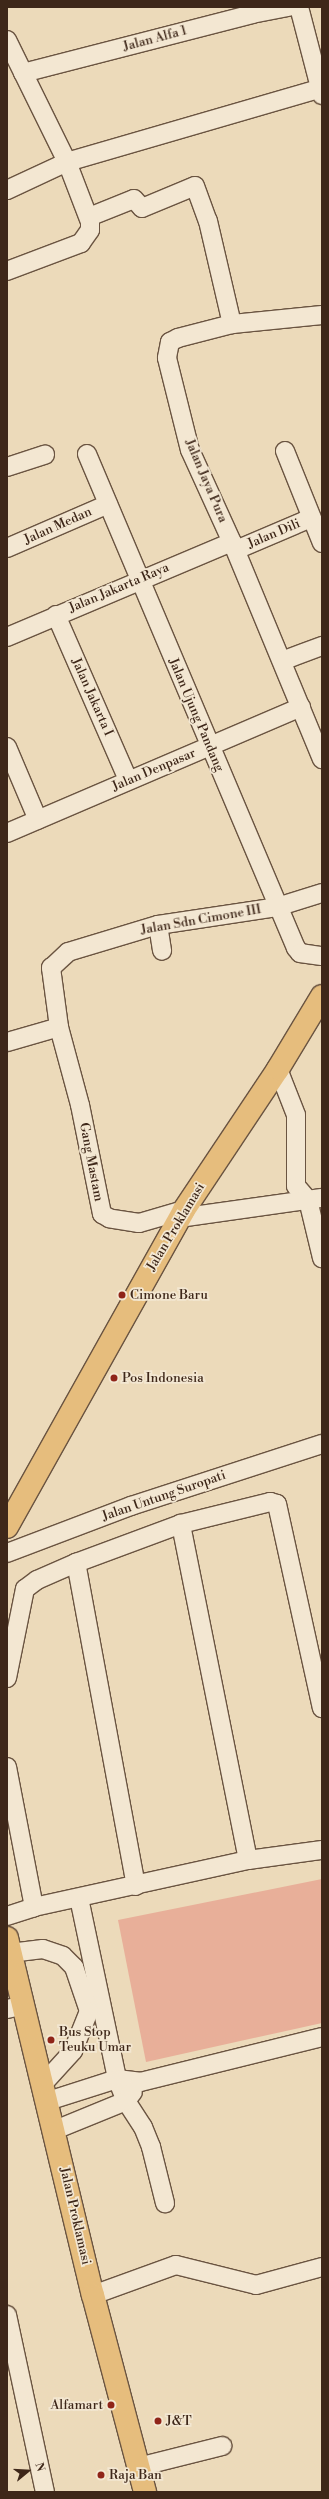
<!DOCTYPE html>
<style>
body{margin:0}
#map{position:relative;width:329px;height:2499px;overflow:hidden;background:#ecdaba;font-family:"Libre Bodoni",serif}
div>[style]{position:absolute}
.building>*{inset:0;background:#e8af99}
.roads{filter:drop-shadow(1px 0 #6a5441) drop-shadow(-1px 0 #6a5441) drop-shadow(0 1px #6a5441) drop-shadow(0 -1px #6a5441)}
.minor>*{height:18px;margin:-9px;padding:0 9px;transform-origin:9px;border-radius:9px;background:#f3e7d2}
.major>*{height:22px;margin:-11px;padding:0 11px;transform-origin:11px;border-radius:11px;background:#e6bd7d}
.dots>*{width:11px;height:11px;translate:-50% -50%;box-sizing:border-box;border:2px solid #f3e7d2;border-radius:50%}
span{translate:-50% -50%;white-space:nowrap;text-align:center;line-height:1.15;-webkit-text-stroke:3.5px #f3e7d2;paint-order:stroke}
.street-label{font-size:13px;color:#3e2719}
.poi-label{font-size:13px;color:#3e2719}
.left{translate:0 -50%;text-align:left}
.right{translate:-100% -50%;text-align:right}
.frame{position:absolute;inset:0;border:8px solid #3e2719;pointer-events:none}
.north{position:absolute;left:8px;top:2451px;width:40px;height:40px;-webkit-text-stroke:3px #f3e7d2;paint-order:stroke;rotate:72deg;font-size:11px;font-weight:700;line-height:16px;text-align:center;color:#3e2719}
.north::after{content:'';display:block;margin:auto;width:14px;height:18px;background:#3e2719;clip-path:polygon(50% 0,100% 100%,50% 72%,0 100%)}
</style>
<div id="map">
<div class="building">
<div style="clip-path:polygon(322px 1879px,322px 2023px,146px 2062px,118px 1920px)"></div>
</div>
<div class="roads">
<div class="minor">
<div style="left:299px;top:7px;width:91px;rotate:75.4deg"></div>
<div style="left:7px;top:40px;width:136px;rotate:63.8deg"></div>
<div style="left:67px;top:162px;width:64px;rotate:69deg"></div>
<div style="left:90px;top:222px;width:8px;rotate:90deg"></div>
<div style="left:90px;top:230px;width:16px;rotate:125deg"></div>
<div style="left:81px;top:243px;width:79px;rotate:159.3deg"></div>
<div style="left:23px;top:73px;width:236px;rotate:-14.4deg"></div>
<div style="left:252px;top:14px;width:38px;rotate:-11deg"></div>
<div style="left:7px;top:190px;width:66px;rotate:-25deg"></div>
<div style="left:67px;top:162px;width:265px;rotate:-16.2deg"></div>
<div style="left:89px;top:217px;width:48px;rotate:-21.8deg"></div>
<div style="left:134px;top:199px;width:12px;rotate:48deg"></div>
<div style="left:142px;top:208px;width:57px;rotate:-22.5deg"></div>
<div style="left:195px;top:186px;width:37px;rotate:70deg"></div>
<div style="left:208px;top:221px;width:106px;rotate:76.9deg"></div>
<div style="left:322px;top:315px;width:90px;rotate:174.3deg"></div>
<div style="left:232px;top:324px;width:56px;rotate:165.5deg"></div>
<div style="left:178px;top:338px;width:9px;rotate:153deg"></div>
<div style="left:170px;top:342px;width:16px;rotate:101deg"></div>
<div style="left:167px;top:358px;width:95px;rotate:76deg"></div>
<div style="left:190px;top:450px;width:101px;rotate:65.5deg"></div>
<div style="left:232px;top:542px;width:235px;rotate:67.5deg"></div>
<div style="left:285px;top:451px;width:99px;rotate:68.1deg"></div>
<div style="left:87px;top:454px;width:536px;rotate:67.07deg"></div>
<div style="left:296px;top:948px;width:6px;rotate:51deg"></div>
<div style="left:300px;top:953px;width:22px;rotate:8deg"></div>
<div style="left:7px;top:467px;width:40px;rotate:-18deg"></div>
<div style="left:7px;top:548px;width:110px;rotate:-23.5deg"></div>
<div style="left:236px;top:550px;width:82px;rotate:-23.1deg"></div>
<div style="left:56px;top:615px;width:180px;rotate:66.4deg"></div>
<div style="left:7px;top:637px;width:244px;rotate:-22.9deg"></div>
<div style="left:282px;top:661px;width:43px;rotate:-20.6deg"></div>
<div style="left:7px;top:747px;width:79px;rotate:67deg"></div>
<div style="left:7px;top:833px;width:320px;rotate:-23.2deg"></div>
<div style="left:158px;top:925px;width:26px;rotate:81deg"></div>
<div style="left:7px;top:1042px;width:54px;rotate:-16.1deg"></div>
<div style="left:278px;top:1069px;width:49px;rotate:68.6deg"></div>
<div style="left:296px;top:1115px;width:71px;rotate:90deg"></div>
<div style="left:296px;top:1186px;width:18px;rotate:49deg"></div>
<div style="left:308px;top:1200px;width:60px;rotate:76.4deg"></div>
<div style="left:184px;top:1210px;width:47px;rotate:163.9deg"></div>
<div style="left:139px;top:1223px;width:30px;rotate:-171deg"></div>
<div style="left:109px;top:1218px;width:8px;rotate:-150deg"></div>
<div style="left:102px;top:1214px;width:111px;rotate:-101.4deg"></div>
<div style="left:80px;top:1105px;width:81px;rotate:-105.1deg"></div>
<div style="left:59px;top:1027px;width:60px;rotate:-97.7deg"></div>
<div style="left:51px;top:968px;width:23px;rotate:-43deg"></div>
<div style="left:68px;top:952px;width:94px;rotate:-16.7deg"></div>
<div style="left:158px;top:925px;width:120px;rotate:-8.6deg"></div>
<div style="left:277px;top:907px;width:47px;rotate:-17.3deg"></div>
<div style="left:179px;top:1218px;width:144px;rotate:-8deg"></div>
<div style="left:7px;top:1553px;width:133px;rotate:-20.8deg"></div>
<div style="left:131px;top:1506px;width:201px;rotate:-18deg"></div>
<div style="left:7px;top:1678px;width:91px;rotate:-78.6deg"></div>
<div style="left:25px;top:1589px;width:15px;rotate:-37deg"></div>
<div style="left:37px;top:1580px;width:43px;rotate:-23.6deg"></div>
<div style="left:7px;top:1767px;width:143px;rotate:79.1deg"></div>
<div style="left:248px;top:1860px;width:343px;rotate:-101.3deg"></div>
<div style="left:181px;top:1524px;width:92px;rotate:-13.9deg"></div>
<div style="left:270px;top:1502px;width:7px;rotate:16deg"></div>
<div style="left:277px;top:1504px;width:209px;rotate:77.6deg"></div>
<div style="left:136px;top:1886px;width:329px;rotate:-100.5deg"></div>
<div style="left:76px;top:1563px;width:112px;rotate:-20.4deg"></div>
<div style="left:79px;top:1898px;width:185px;rotate:78.1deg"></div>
<div style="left:117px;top:2079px;width:24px;rotate:68deg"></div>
<div style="left:126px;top:2101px;width:31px;rotate:57deg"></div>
<div style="left:143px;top:2127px;width:22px;rotate:68deg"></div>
<div style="left:151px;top:2147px;width:58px;rotate:76deg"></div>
<div style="left:7px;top:1916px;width:28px;rotate:-18deg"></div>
<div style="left:34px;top:1907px;width:219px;rotate:-12.4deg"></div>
<div style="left:248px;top:1860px;width:75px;rotate:-7.7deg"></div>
<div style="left:10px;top:1953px;width:33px;rotate:-7deg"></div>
<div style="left:43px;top:1949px;width:21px;rotate:19deg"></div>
<div style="left:63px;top:1956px;width:16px;rotate:45deg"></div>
<div style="left:74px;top:1967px;width:46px;rotate:71.2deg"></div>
<div style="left:89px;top:2011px;width:43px;rotate:111.8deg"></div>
<div style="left:73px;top:2051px;width:45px;rotate:132.3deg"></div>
<div style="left:7px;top:2009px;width:17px;rotate:-13deg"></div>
<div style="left:48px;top:2101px;width:72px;rotate:-17.7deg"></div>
<div style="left:117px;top:2079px;width:23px;rotate:7deg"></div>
<div style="left:140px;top:2082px;width:187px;rotate:-13.9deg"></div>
<div style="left:55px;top:2130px;width:77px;rotate:-22.2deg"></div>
<div style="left:126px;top:2101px;width:11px;rotate:-52deg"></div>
<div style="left:93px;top:2295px;width:88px;rotate:-19.9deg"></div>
<div style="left:176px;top:2265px;width:82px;rotate:14deg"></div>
<div style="left:256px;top:2285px;width:68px;rotate:-15.3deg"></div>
<div style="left:7px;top:2315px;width:181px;rotate:77.9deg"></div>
<div style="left:138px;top:2467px;width:87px;rotate:-14deg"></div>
</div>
<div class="major">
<div style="left:7px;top:1527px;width:363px;rotate:-60.8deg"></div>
<div style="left:184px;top:1210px;width:169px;rotate:-56.3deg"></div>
<div style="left:278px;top:1069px;width:85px;rotate:-58.9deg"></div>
<div style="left:7px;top:1938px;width:367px;rotate:76.5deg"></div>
<div style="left:93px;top:2295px;width:204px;rotate:75.2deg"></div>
</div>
</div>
<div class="dots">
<div style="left:122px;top:1295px;background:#8f2418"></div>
<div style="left:114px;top:1378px;background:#8f2418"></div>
<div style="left:51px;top:2040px;background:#8f2418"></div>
<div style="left:111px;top:2405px;background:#8f2418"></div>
<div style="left:158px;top:2421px;background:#8f2418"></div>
<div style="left:101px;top:2475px;background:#8f2418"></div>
</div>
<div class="street-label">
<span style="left:155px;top:39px;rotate:-15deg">Jalan Alfa 1</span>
<span style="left:206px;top:481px;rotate:67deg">Jalan Jaya Pura</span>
<span style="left:58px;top:526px;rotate:-24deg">Jalan Medan</span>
<span style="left:274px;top:534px;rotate:-23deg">Jalan Dili</span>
<span style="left:119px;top:588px;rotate:-23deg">Jalan Jakarta Raya</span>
<span style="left:92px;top:697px;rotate:66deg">Jalan Jakarta I</span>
<span style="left:196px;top:715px;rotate:67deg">Jalan Ujung Pandang</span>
<span style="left:154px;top:770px;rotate:-23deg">Jalan Denpasar</span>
<span style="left:201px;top:920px;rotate:-10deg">Jalan Sdn Cimone III</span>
<span style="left:91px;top:1162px;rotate:79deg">Gang Mastam</span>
<span style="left:176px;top:1227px;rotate:-59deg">Jalan Proklamasi</span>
<span style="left:164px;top:1496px;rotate:-19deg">Jalan Untung Suropati</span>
<span style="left:75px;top:2216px;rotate:77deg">Jalan Proklamasi</span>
</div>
<div class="poi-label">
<span class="left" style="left:130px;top:1295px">Cimone Baru</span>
<span class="left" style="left:122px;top:1378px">Pos Indonesia</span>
<span class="left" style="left:59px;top:2040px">Bus Stop<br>Teuku Umar</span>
<span class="right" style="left:103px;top:2405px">Alfamart</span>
<span class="left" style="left:166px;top:2421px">J&amp;T</span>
<span class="left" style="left:109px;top:2475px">Raja Ban</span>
</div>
<div class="frame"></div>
<div class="north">N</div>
</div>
